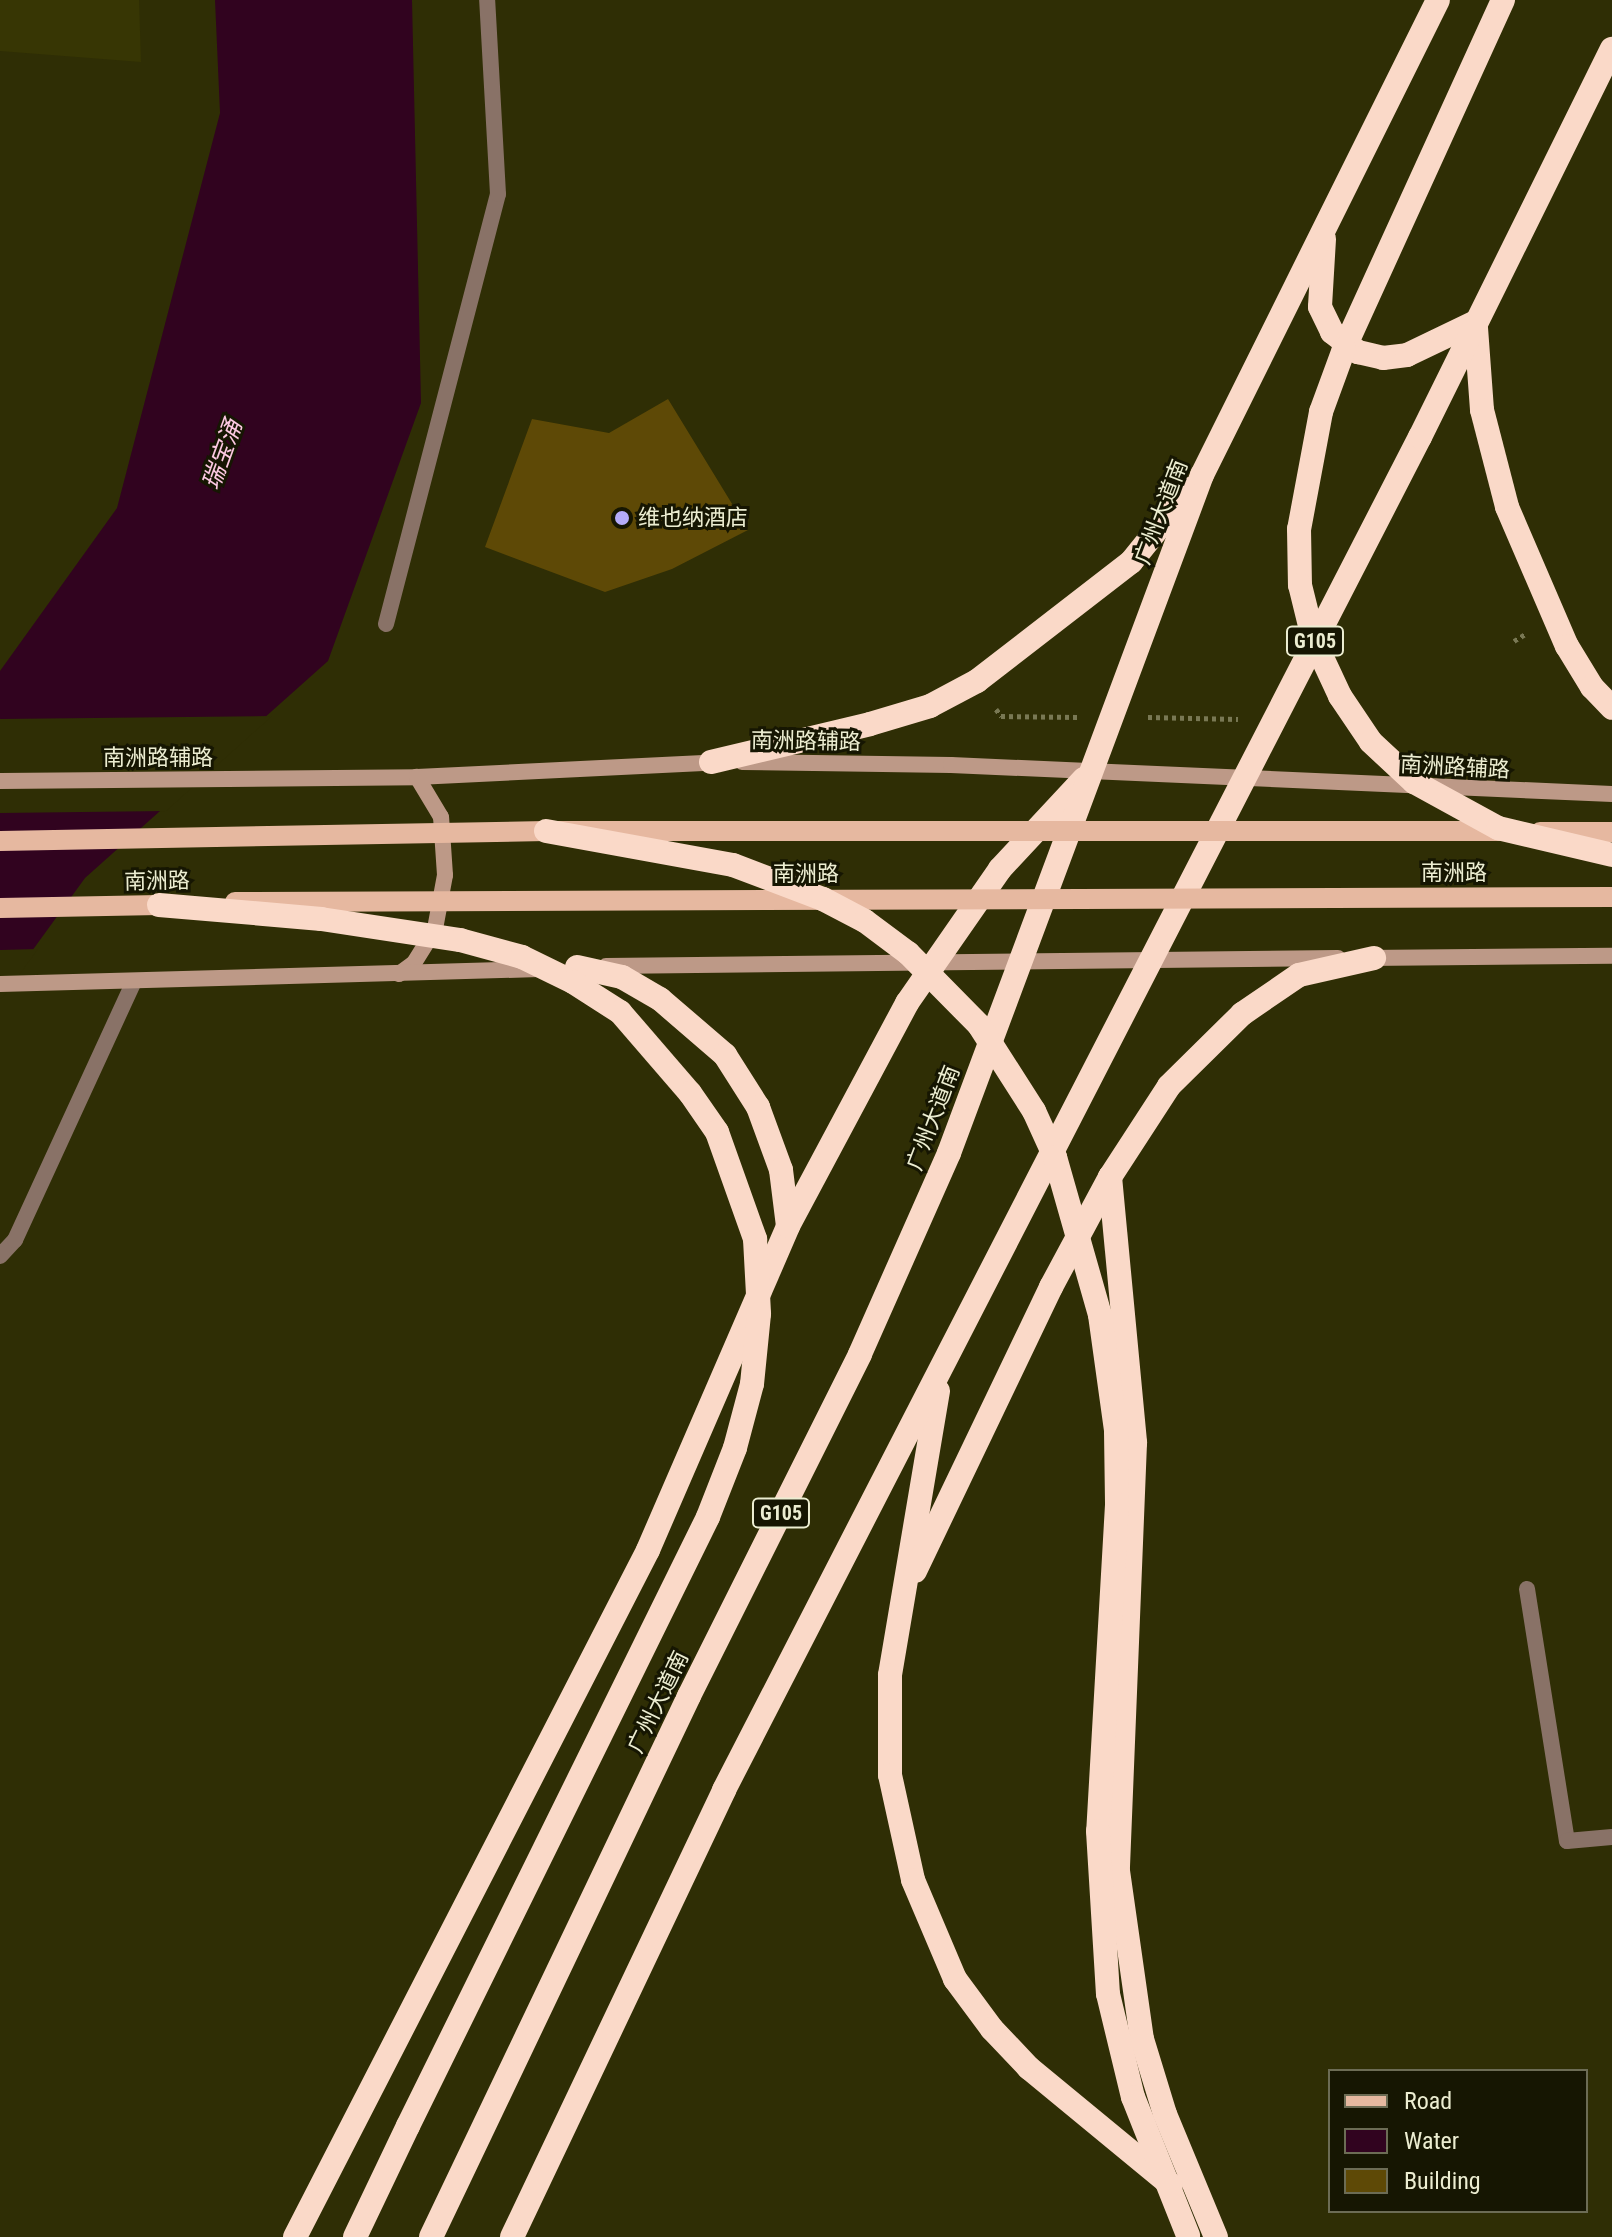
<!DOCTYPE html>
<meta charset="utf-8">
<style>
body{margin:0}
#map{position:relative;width:1612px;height:2237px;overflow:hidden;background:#2f2e05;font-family:"Roboto Condensed","Noto Sans SC",sans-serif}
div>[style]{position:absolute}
.built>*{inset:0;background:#373604}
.water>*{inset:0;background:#31031f}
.pier>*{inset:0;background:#2f2e05}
.building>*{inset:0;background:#5e4906}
.path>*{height:5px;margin-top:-2.5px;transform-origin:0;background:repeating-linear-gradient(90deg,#797854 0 4px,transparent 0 8px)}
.street>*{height:16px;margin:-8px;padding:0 8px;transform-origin:8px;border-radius:8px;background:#897267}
.secondary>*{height:16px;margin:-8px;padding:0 8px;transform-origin:8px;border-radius:8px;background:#bd9987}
.primary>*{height:20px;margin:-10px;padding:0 10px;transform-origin:10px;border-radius:10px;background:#e6b8a0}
.highway>*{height:24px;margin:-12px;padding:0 12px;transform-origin:12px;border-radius:12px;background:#fad9c8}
.primary-bridge>*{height:20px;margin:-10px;padding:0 10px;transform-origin:10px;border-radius:10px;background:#e6b8a0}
.highway-bridge>*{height:24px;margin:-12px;padding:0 12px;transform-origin:12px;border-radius:12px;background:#fad9c8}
.dots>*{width:22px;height:22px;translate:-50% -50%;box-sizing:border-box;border:4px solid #161602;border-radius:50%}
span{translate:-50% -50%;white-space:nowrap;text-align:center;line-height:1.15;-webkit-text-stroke:6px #161602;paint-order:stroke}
.shield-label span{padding:2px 6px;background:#161602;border:2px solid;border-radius:6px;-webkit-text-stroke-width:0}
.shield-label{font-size:20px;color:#ecedd1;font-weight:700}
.street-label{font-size:22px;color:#ecedd1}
.poi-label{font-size:22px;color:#ecedd1}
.left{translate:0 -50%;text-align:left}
.water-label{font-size:24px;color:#fdc9e2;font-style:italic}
.legend{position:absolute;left:1328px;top:2069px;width:260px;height:144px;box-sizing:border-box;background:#161602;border:2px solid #6c6c55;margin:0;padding:10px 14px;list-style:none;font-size:24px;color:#ecedd1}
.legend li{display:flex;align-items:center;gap:16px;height:40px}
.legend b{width:40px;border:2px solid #6c6c55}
</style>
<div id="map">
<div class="built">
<div style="clip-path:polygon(0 0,139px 0,141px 62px,0 51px)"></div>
</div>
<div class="water">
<div style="clip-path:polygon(215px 0,412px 0,421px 403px,328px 661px,85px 878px,0 995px,0 671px,117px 508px,220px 113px)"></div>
</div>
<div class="pier">
<div style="clip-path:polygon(272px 716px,166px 811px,0 813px,0 719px)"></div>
<div style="clip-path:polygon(38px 949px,3px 997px,0 999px,0 950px)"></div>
</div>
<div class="building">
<div style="clip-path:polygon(668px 399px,748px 530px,672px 569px,605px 592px,485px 547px,532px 419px,609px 433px)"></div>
</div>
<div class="path">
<div style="left:1514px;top:641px;width:15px;rotate:-32deg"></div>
<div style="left:996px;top:709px;width:9px;rotate:54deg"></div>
<div style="left:1001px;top:716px;width:77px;rotate:0.7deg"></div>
<div style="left:1148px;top:717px;width:90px;rotate:1.3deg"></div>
</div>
<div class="street">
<div style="left:386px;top:624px;width:444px;rotate:-75.4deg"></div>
<div style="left:498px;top:194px;width:194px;rotate:-93.2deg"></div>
<div style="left:0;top:1256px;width:22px;rotate:-47deg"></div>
<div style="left:15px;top:1240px;width:285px;rotate:-65.3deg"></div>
<div style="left:1527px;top:1589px;width:255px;rotate:81deg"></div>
<div style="left:1567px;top:1841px;width:45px;rotate:-5.1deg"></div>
</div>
<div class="secondary">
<div style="left:742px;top:762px;width:209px;rotate:0.8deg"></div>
<div style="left:951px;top:765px;width:662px;rotate:2.51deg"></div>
<div style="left:0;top:781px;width:417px;rotate:-0.5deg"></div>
<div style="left:417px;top:777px;width:302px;rotate:-2.8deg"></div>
<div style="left:1366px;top:958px;width:246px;rotate:-0.5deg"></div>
<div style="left:606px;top:966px;width:732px;rotate:-0.63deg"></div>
<div style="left:399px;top:974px;width:19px;rotate:-36deg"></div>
<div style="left:414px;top:963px;width:40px;rotate:-58deg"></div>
<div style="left:435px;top:929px;width:55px;rotate:-79.5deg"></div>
<div style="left:445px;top:875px;width:58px;rotate:-93.9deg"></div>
<div style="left:441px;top:817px;width:47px;rotate:-121deg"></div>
<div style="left:0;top:984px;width:539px;rotate:-1.59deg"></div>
</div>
<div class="primary">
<div style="left:0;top:908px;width:159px;rotate:-1.1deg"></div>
</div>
<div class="highway">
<div style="left:1324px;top:239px;width:68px;rotate:93.4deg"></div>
<div style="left:1320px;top:307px;width:28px;rotate:64deg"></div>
<div style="left:1332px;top:332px;width:33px;rotate:38deg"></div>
<div style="left:1358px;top:352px;width:26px;rotate:13deg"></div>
<div style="left:1383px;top:358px;width:24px;rotate:-7deg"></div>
<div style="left:1407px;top:355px;width:76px;rotate:-25.6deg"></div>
<div style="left:1476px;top:328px;width:82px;rotate:85.8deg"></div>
<div style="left:1482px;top:410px;width:100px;rotate:75.5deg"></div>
<div style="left:1507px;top:507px;width:151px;rotate:66.7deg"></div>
<div style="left:1567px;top:646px;width:48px;rotate:58.6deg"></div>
<div style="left:1592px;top:687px;width:29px;rotate:46deg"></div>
<div style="left:711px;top:762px;width:163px;rotate:-13.4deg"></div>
<div style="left:870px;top:724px;width:63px;rotate:-16.7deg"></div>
<div style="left:930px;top:706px;width:53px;rotate:-28deg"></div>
<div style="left:977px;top:681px;width:195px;rotate:-37.7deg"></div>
<div style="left:1131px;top:562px;width:94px;rotate:-51.1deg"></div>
<div style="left:577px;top:967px;width:46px;rotate:12.5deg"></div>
<div style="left:622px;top:977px;width:44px;rotate:30.1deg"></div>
<div style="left:660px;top:999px;width:86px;rotate:40.7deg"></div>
<div style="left:725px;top:1055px;width:62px;rotate:57.6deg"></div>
<div style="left:758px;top:1107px;width:67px;rotate:69.9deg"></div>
<div style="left:781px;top:1170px;width:56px;rotate:82.9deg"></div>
<div style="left:1110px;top:1177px;width:267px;rotate:84.6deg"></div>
<div style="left:1135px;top:1443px;width:428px;rotate:92.3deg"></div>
<div style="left:1118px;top:1871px;width:170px;rotate:81.9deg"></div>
<div style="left:1142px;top:2039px;width:78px;rotate:73deg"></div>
<div style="left:1165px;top:2114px;width:133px;rotate:67.5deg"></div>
<div style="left:938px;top:1391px;width:288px;rotate:99.6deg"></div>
<div style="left:890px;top:1675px;width:100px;rotate:90deg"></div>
<div style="left:890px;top:1775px;width:107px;rotate:77.6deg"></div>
<div style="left:913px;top:1880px;width:108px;rotate:67deg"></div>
<div style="left:955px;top:1979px;width:62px;rotate:53.5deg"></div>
<div style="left:992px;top:2029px;width:54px;rotate:46.5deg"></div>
<div style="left:1029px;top:2068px;width:184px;rotate:39.5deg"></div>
<div style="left:915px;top:1571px;width:315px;rotate:-64.4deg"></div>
<div style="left:1051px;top:1287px;width:125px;rotate:-61.8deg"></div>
<div style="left:1110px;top:1177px;width:108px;rotate:-57deg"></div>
<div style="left:1169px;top:1086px;width:103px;rotate:-44.6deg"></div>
<div style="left:1242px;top:1014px;width:69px;rotate:-34.4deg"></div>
<div style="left:1299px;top:975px;width:77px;rotate:-12.8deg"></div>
<div style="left:295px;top:2237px;width:772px;rotate:-62.8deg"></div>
<div style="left:648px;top:1550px;width:353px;rotate:-66.6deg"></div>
<div style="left:788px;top:1226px;width:253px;rotate:-61.9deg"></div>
<div style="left:907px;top:1003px;width:163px;rotate:-55.2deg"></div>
<div style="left:1000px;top:869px;width:123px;rotate:-47deg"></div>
<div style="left:355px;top:2237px;width:123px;rotate:-64.5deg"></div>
<div style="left:431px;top:2237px;width:599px;rotate:-64.5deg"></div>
<div style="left:689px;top:1696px;width:382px;rotate:-63.4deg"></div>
<div style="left:860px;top:1354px;width:220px;rotate:-66.1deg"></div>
<div style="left:949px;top:1153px;width:724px;rotate:-69.54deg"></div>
<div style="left:1202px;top:475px;width:530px;rotate:-63.58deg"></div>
<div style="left:512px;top:2237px;width:495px;rotate:-64.6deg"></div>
<div style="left:724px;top:1790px;width:1522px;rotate:-62.78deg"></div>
<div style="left:1420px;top:437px;width:433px;rotate:-63.7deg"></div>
</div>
<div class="primary-bridge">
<div style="left:1540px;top:832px;width:72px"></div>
<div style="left:0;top:841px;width:546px;rotate:-1.05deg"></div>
<div style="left:546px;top:831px;width:958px"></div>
<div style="left:235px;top:902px;width:1377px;rotate:-0.21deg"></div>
</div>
<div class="highway-bridge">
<div style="left:1503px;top:0;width:384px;rotate:114.5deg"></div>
<div style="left:1344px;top:349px;width:67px;rotate:110.1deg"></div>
<div style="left:1321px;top:412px;width:119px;rotate:100.6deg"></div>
<div style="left:1299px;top:529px;width:56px;rotate:89deg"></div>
<div style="left:1300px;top:585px;width:55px;rotate:76.2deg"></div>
<div style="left:1313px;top:638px;width:64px;rotate:65deg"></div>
<div style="left:1340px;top:696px;width:55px;rotate:56deg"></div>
<div style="left:1371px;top:742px;width:59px;rotate:42.9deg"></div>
<div style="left:1414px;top:782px;width:96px;rotate:28.7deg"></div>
<div style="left:1498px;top:828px;width:117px;rotate:13.3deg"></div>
<div style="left:546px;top:831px;width:190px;rotate:10.3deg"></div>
<div style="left:733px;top:865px;width:96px;rotate:20.7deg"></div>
<div style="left:823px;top:899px;width:47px;rotate:27.6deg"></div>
<div style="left:865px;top:921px;width:54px;rotate:36.7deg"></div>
<div style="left:908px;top:953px;width:101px;rotate:45.4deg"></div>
<div style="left:979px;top:1025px;width:102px;rotate:57.4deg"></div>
<div style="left:1034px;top:1111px;width:51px;rotate:65.5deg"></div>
<div style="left:1055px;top:1157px;width:164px;rotate:74.1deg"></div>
<div style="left:1100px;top:1315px;width:117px;rotate:82.1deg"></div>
<div style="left:1116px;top:1431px;width:74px;rotate:89.2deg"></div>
<div style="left:1117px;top:1505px;width:327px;rotate:93.3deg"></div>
<div style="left:1098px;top:1831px;width:163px;rotate:86.5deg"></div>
<div style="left:1108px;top:1994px;width:106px;rotate:76.4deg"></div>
<div style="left:1133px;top:2097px;width:149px;rotate:68.3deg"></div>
<div style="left:159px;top:905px;width:163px;rotate:4.9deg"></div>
<div style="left:321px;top:919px;width:141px;rotate:8.6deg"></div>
<div style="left:460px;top:940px;width:64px;rotate:15.3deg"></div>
<div style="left:522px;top:957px;width:57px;rotate:26.1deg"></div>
<div style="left:573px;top:982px;width:56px;rotate:32.6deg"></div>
<div style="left:620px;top:1012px;width:107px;rotate:49.2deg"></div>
<div style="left:690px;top:1093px;width:47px;rotate:55.3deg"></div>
<div style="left:717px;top:1132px;width:114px;rotate:70.4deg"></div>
<div style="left:755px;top:1239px;width:75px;rotate:86.9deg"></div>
<div style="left:759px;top:1314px;width:70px;rotate:95.7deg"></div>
<div style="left:752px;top:1384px;width:66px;rotate:104.9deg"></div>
<div style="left:735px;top:1448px;width:74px;rotate:111.4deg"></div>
<div style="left:708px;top:1517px;width:679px;rotate:116.23deg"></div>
</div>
<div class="dots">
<div style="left:622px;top:518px;background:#b5acf9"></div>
</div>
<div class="shield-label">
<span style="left:1315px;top:641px">G105</span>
<span style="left:781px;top:1513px">G105</span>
</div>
<div class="street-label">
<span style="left:1161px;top:512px;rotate:-69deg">广州大道南</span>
<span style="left:806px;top:741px;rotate:1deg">南洲路辅路</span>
<span style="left:158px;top:758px">南洲路辅路</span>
<span style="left:1455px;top:767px;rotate:3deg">南洲路辅路</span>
<span style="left:1454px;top:873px">南洲路</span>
<span style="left:806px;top:874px">南洲路</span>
<span style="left:157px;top:881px;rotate:-1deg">南洲路</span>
<span style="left:933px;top:1118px;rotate:-69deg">广州大道南</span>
<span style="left:658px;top:1702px;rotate:-64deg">广州大道南</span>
</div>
<div class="poi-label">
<span class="left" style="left:638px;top:518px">维也纳酒店</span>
</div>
<div class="water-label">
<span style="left:223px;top:455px;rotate:-70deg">瑞宝涌</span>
</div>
<ul class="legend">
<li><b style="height:10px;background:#e6b8a0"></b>Road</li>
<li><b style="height:22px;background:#31031f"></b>Water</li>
<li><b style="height:22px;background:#5e4906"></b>Building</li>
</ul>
</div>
